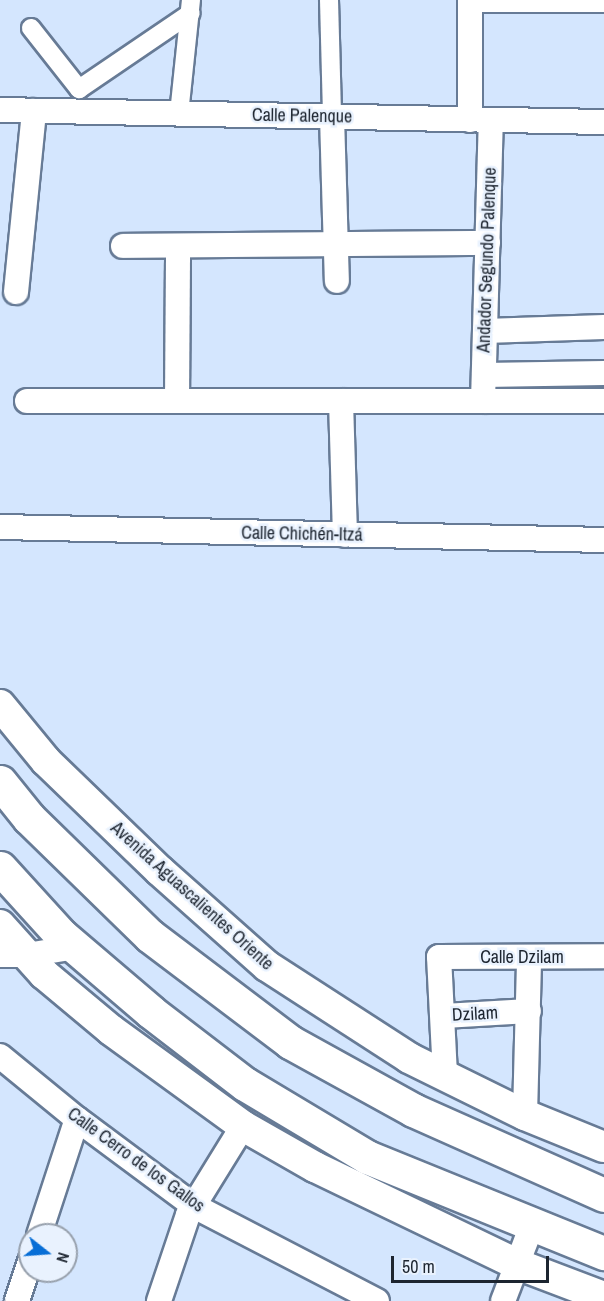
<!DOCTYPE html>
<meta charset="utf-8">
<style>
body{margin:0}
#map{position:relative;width:604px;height:1301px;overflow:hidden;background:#d4e6fe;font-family:"Archivo Narrow",sans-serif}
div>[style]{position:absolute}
.roads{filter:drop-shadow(2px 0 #677b96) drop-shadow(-2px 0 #677b96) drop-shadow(0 2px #677b96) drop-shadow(0 -2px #677b96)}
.pedestrian>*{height:18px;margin:-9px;padding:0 9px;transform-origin:9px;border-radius:9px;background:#fff}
.minor>*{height:24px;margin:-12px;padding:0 12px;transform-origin:12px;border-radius:12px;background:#fff}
.tertiary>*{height:30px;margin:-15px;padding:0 15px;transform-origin:15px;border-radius:15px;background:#fff}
.primary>*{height:33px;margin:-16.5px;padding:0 16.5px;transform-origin:16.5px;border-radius:16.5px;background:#fff}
span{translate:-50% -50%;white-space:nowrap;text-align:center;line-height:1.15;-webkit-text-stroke:5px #e9f2fe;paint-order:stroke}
.street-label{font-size:18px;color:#1d2530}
.north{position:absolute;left:18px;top:1223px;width:60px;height:60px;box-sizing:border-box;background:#e9f2fe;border:2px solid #97a0ac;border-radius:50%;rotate:107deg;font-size:16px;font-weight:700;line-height:24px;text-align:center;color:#1d2530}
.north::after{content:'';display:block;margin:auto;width:21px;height:27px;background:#076ed6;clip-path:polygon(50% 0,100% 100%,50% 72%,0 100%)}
.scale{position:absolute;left:391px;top:1256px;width:158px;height:27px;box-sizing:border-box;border:3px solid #1d2530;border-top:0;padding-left:8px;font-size:18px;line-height:21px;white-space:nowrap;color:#1d2530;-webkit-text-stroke:4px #e9f2fe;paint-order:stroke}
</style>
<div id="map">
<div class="roads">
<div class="pedestrian">
<div style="left:329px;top:0;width:117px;rotate:88.5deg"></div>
<div style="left:31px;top:28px;width:78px;rotate:51.8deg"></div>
<div style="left:79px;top:89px;width:135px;rotate:-34.2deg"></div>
<div style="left:179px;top:114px;width:115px;rotate:-84deg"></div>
</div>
<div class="minor">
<div style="left:476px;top:0;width:128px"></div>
<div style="left:0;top:110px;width:604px;rotate:1.14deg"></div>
<div style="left:332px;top:117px;width:164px;rotate:88.3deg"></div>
<div style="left:470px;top:120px;width:120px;rotate:-90deg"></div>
<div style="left:123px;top:246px;width:365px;rotate:-0.5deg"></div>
<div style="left:16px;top:292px;width:182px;rotate:-84.3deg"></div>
<div style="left:485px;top:331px;width:119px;rotate:-1.9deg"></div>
<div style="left:484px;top:375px;width:120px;rotate:-1deg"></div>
<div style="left:27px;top:401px;width:577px"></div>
<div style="left:177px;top:401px;width:155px;rotate:-89.6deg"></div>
<div style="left:341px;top:401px;width:134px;rotate:88.3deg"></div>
<div style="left:483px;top:401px;width:281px;rotate:-88.4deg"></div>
<div style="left:0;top:527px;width:604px;rotate:1.23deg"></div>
<div style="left:0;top:955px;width:27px"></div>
<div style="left:27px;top:955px;width:50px;rotate:-9.3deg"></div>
<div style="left:444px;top:1016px;width:85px;rotate:-3.4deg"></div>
<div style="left:0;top:1056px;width:99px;rotate:39.3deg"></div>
<div style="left:77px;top:1119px;width:146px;rotate:36.6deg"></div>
<div style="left:194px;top:1206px;width:206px;rotate:27.4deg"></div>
<div style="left:445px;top:1075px;width:118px;rotate:-92.9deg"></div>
<div style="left:439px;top:957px;width:165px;rotate:-0.3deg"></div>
<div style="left:525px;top:1115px;width:158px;rotate:-88.5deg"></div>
<div style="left:39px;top:1235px;width:122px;rotate:-71.9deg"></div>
<div style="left:17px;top:1301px;width:41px;rotate:-71.6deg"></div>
<div style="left:159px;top:1301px;width:91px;rotate:-71.4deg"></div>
<div style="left:188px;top:1215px;width:105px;rotate:-58.3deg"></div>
<div style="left:503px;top:1301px;width:81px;rotate:-69.1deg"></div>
</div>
<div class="tertiary">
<div style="left:0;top:705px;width:72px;rotate:50.6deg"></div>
<div style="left:46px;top:761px;width:158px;rotate:44deg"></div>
<div style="left:160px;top:871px;width:143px;rotate:41.6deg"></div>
<div style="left:267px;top:966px;width:169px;rotate:32.9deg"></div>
<div style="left:409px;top:1058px;width:129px;rotate:26.2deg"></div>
<div style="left:525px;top:1115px;width:85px;rotate:22.1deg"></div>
<div style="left:0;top:925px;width:66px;rotate:48.1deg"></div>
<div style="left:44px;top:974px;width:87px;rotate:39.9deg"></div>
<div style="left:111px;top:1030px;width:163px;rotate:36deg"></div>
<div style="left:243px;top:1126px;width:83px;rotate:29.7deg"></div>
<div style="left:315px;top:1167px;width:224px;rotate:25.7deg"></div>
<div style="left:517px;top:1264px;width:93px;rotate:20.8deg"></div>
</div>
<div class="primary">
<div style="left:0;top:782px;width:46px;rotate:51.1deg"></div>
<div style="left:29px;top:818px;width:169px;rotate:44.3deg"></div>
<div style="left:150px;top:936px;width:176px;rotate:37.1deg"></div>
<div style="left:290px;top:1042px;width:141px;rotate:28.9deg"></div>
<div style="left:413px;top:1110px;width:209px;rotate:24deg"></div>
<div style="left:0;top:868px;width:91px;rotate:47.7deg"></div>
<div style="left:61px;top:935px;width:118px;rotate:40.5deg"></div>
<div style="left:151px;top:1012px;width:118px;rotate:37.5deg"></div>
<div style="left:245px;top:1084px;width:142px;rotate:30.9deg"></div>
<div style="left:367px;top:1157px;width:256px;rotate:22.1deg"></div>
</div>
</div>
<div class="street-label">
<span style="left:302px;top:116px;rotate:1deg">Calle Palenque</span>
<span style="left:487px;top:260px;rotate:-88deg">Andador Segundo Palenque</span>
<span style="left:302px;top:534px;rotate:1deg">Calle Chichén-Itzá</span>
<span style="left:192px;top:896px;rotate:42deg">Avenida Aguascalientes Oriente</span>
<span style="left:522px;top:957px">Calle Dzilam</span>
<span style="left:475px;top:1014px;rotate:-3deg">Dzilam</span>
<span style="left:136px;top:1160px;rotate:36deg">Calle Cerro de los Gallos</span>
</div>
<div class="north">N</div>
<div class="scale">50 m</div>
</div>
